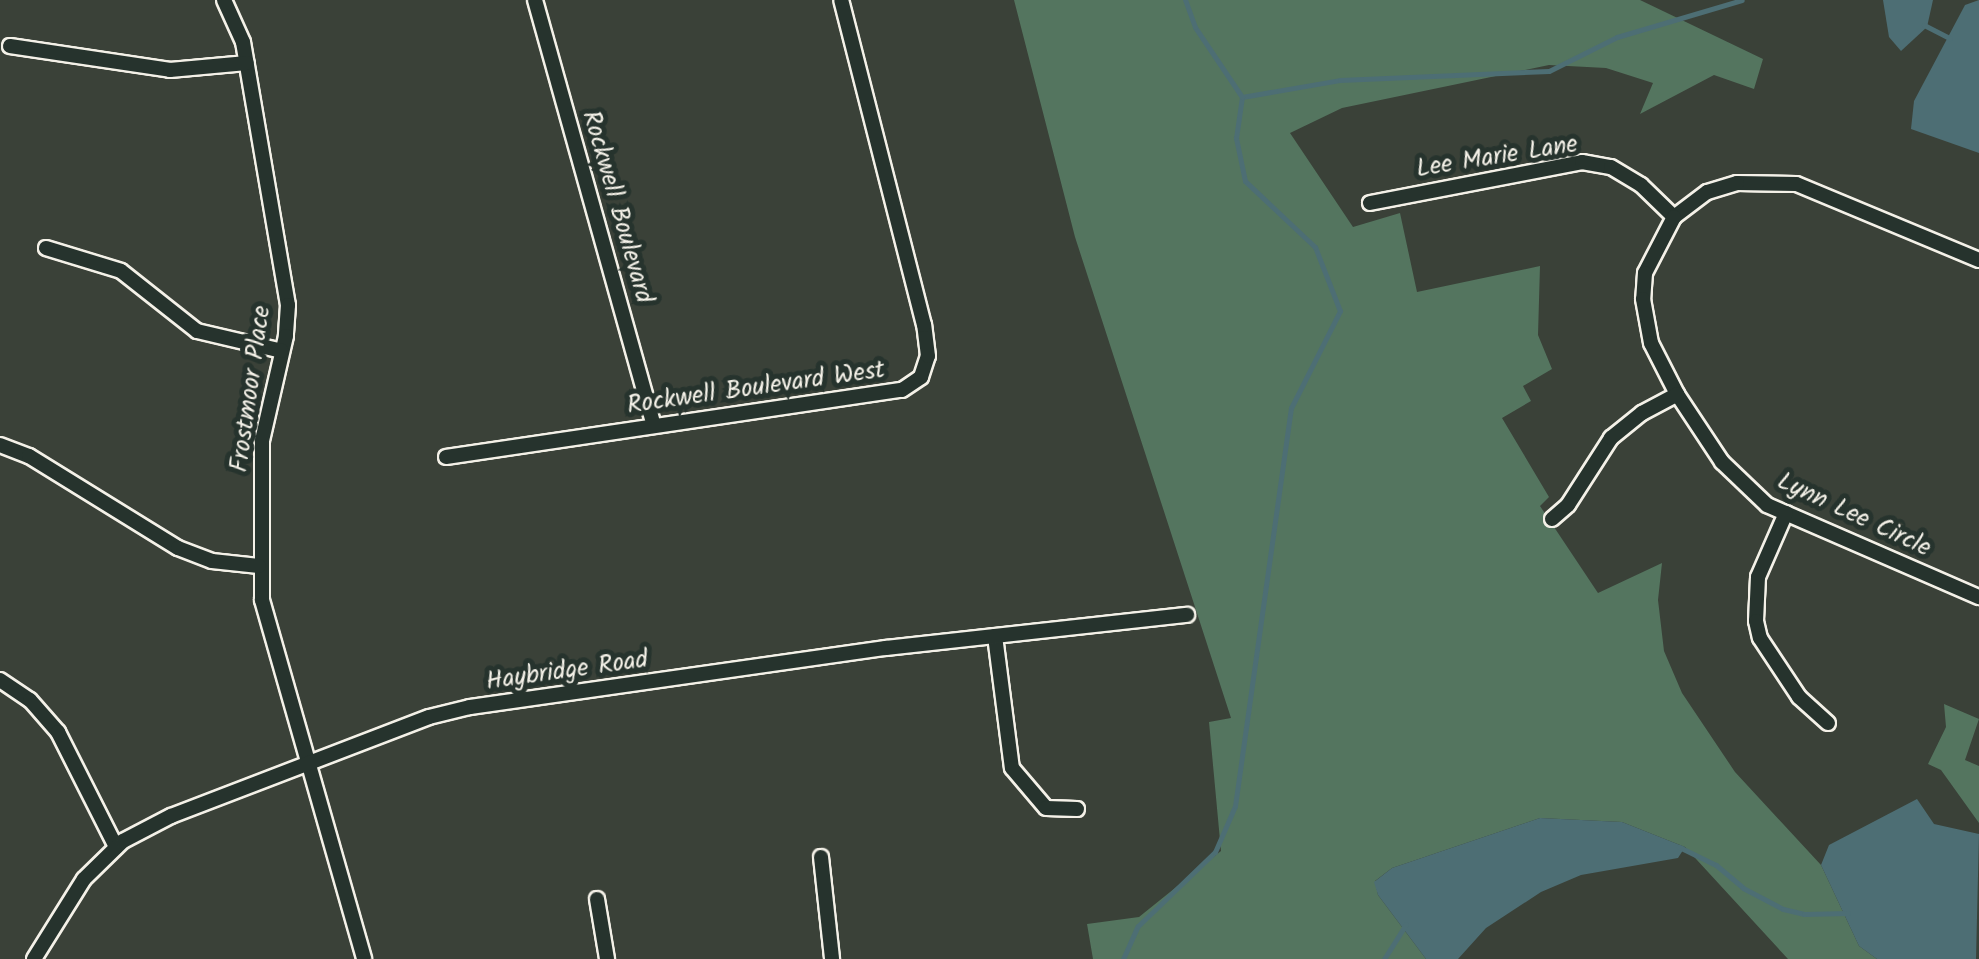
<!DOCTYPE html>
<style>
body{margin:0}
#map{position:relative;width:1979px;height:959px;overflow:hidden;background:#3a4138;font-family:Kalam,sans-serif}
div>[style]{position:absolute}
.green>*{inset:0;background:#54755f}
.water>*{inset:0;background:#4d6e74}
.stream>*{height:5px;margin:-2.5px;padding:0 2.5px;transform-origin:2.5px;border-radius:2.5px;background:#4d6e74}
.roads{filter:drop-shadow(2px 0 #f4f1e8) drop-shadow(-2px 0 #f4f1e8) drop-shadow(0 2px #f4f1e8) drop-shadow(0 -2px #f4f1e8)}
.street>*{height:14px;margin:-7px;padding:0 7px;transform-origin:7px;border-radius:7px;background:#26332d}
span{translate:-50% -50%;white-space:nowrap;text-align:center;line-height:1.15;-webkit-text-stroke:10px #26332d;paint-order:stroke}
.street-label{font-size:25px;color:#f4f1e8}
</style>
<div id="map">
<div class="green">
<div style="clip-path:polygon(1014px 0,1640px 0,1763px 59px,1754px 89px,1714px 75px,1640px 114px,1653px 83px,1606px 68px,1549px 65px,1342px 108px,1290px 133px,1353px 227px,1400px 213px,1417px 292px,1540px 266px,1538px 335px,1552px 369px,1523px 386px,1531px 401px,1502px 418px,1549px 497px,1540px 506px,1598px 593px,1662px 563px,1658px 600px,1664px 651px,1682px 693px,1735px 772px,1821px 865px,1859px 946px,1877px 959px,1788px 959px,1685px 847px,1622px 822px,1540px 818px,1392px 868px,1375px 881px,1378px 895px,1426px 959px,1093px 959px,1087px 924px,1139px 917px,1221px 851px,1209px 722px,1231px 718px,1075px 237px)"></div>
<div style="clip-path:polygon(1944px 704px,1979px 719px,1965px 760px,1979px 766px,1979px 823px,1941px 770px,1928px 764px,1946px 727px)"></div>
</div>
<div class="water">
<div style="clip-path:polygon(1883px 0,1933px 0,1927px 27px,1901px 51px,1889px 37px)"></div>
<div style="clip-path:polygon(1979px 0,1979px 153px,1911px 129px,1914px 101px,1965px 5px)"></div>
<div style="clip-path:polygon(1917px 799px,1934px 824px,1979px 834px,1976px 959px,1877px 959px,1859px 946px,1821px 865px,1829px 845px)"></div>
<div style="clip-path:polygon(1540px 818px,1622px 822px,1685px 847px,1678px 858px,1581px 875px,1541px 892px,1486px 928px,1458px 959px,1426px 959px,1378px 895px,1374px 882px,1392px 868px)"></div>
</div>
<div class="stream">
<div style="left:1924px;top:25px;width:29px;rotate:27deg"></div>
<div style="left:1242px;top:97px;width:99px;rotate:-9.8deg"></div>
<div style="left:1340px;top:80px;width:209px;rotate:-2.5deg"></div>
<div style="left:1549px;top:71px;width:76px;rotate:-26.6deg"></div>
<div style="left:1617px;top:37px;width:130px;rotate:-16.5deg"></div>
<div style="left:1679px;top:847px;width:41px;rotate:25.9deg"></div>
<div style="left:1716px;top:865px;width:35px;rotate:40deg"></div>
<div style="left:1743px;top:888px;width:45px;rotate:27.7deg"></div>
<div style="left:1783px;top:909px;width:22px;rotate:13deg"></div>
<div style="left:1804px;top:914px;width:44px;rotate:-1.3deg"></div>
<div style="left:1123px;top:959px;width:36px;rotate:-66deg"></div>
<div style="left:1138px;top:926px;width:107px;rotate:-43.9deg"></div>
<div style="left:1215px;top:852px;width:50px;rotate:-66.5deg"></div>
<div style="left:1235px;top:806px;width:402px;rotate:-82deg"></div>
<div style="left:1291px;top:408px;width:109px;rotate:-63.2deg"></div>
<div style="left:1340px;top:311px;width:69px;rotate:-111.3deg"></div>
<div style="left:1315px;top:247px;width:96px;rotate:-136.7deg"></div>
<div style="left:1245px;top:181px;width:44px;rotate:-101.8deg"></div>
<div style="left:1236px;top:138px;width:41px;rotate:-81.7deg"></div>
<div style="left:1242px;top:97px;width:84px;rotate:-123.9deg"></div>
<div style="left:1195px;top:27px;width:29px;rotate:-110deg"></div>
<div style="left:1384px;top:959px;width:41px;rotate:-57.8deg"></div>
</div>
<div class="roads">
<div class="street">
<div style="left:224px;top:0;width:46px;rotate:65.7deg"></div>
<div style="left:243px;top:42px;width:267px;rotate:80.3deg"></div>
<div style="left:288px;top:305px;width:31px;rotate:94deg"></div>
<div style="left:286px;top:336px;width:108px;rotate:102.9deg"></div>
<div style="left:262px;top:441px;width:159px;rotate:90deg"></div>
<div style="left:262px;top:600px;width:373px;rotate:74.1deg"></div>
<div style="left:535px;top:0;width:442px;rotate:74.4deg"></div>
<div style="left:10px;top:46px;width:162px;rotate:8.5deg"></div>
<div style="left:170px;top:70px;width:77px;rotate:-5.2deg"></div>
<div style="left:1370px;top:203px;width:216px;rotate:-10.9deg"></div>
<div style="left:1582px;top:162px;width:29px;rotate:10deg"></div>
<div style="left:1611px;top:167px;width:35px;rotate:31deg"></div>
<div style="left:1641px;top:185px;width:46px;rotate:44.1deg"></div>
<div style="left:46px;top:248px;width:78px;rotate:17deg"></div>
<div style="left:121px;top:271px;width:97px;rotate:38.3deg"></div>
<div style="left:197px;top:331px;width:87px;rotate:13.2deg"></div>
<div style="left:1979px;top:260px;width:198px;rotate:-157.4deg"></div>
<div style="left:1796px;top:184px;width:59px;rotate:-179deg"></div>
<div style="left:1737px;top:183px;width:31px;rotate:163deg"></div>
<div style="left:1707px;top:192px;width:41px;rotate:142.9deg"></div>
<div style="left:1674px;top:217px;width:63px;rotate:117.4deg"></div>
<div style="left:1645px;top:273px;width:26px;rotate:94deg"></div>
<div style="left:1643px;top:299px;width:45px;rotate:79.7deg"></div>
<div style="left:1651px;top:343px;width:57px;rotate:63deg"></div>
<div style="left:1677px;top:394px;width:82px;rotate:56.5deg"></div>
<div style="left:1722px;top:462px;width:62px;rotate:43.7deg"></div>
<div style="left:1767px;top:505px;width:231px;rotate:23.5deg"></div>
<div style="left:0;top:445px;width:31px;rotate:21deg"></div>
<div style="left:29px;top:456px;width:175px;rotate:31.7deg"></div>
<div style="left:178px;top:548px;width:36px;rotate:21deg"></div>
<div style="left:212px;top:561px;width:47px;rotate:6.1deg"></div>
<div style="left:446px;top:457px;width:461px;rotate:-8.4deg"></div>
<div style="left:902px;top:390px;width:23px;rotate:-34deg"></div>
<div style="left:921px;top:377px;width:22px;rotate:-72deg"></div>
<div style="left:928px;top:356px;width:31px;rotate:-97deg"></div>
<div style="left:924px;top:325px;width:335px;rotate:-104.3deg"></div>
<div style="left:1786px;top:513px;width:70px;rotate:113.6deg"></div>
<div style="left:1758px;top:577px;width:44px;rotate:92.6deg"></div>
<div style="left:1756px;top:621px;width:17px;rotate:77deg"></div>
<div style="left:1760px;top:638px;width:71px;rotate:56.5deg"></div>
<div style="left:1799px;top:697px;width:39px;rotate:42deg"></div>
<div style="left:1552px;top:519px;width:21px;rotate:-41deg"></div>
<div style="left:1568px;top:505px;width:80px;rotate:-57.3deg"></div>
<div style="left:1611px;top:438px;width:40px;rotate:-39deg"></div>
<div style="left:1642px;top:413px;width:40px;rotate:-28deg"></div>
<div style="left:995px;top:636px;width:133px;rotate:82.7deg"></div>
<div style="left:1012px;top:768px;width:52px;rotate:49.6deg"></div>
<div style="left:1046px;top:808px;width:31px;rotate:2deg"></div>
<div style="left:0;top:680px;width:36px;rotate:34deg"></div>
<div style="left:30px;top:700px;width:43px;rotate:48.8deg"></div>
<div style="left:58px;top:732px;width:129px;rotate:63.2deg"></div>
<div style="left:821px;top:857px;width:103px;rotate:83.8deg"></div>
<div style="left:597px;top:899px;width:61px;rotate:80.5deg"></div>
<div style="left:34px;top:959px;width:94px;rotate:-58deg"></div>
<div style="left:84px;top:879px;width:54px;rotate:-44.3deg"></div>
<div style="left:123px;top:841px;width:54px;rotate:-27.5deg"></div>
<div style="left:171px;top:816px;width:276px;rotate:-21deg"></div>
<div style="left:429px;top:717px;width:42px;rotate:-13.7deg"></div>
<div style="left:470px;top:707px;width:420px;rotate:-8.1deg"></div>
<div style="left:886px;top:648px;width:303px;rotate:-6.3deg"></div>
</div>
</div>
<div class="street-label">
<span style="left:1497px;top:157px;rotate:-9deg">Lee Marie Lane</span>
<span style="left:617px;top:207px;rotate:74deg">Rockwell Boulevard</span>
<span style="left:756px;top:388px;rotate:-8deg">Rockwell Boulevard West</span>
<span style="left:251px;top:389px;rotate:-82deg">Frostmoor Place</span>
<span style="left:1854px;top:515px;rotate:25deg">Lynn Lee Circle</span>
<span style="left:567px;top:671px;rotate:-8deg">Haybridge Road</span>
</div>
</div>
